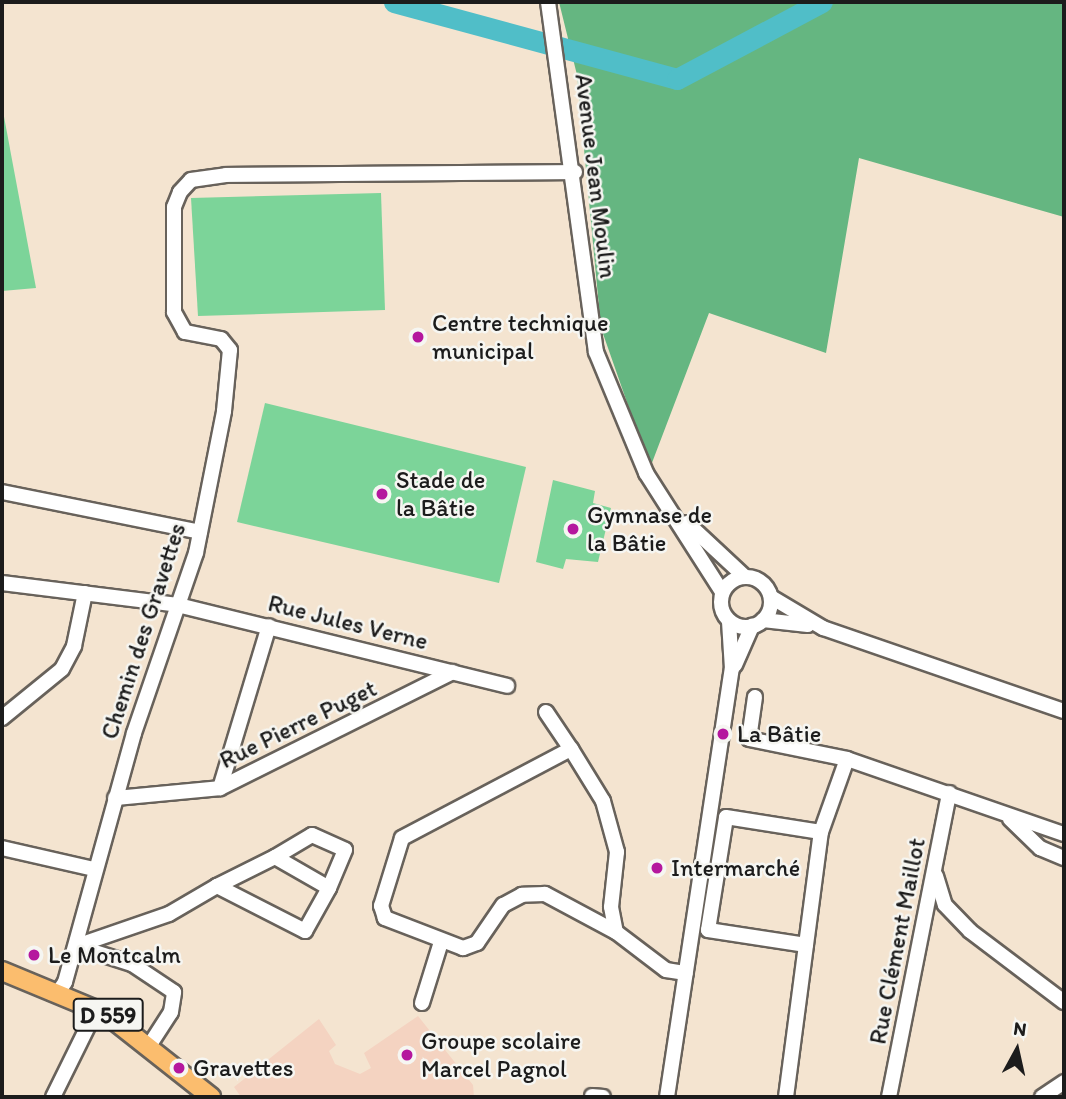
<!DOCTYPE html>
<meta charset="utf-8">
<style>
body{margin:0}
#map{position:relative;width:1066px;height:1099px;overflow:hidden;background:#f4e4d0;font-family:Itim,sans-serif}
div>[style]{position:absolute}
.built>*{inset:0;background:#f4d3c1}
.green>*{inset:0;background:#7cd499}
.forest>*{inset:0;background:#65b681}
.river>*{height:21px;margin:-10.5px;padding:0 10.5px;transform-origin:10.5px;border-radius:10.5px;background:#50bec8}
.roads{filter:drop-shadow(2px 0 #68625b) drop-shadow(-2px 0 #68625b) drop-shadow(0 2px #68625b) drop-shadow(0 -2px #68625b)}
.minor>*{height:14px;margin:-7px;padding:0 7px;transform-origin:7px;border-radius:7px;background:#fff}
.minor>.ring{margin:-7px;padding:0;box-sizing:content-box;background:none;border:14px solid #fff;border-radius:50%}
.major>*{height:18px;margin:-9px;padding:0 9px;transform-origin:9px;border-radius:9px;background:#fbbd6e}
.dots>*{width:19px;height:19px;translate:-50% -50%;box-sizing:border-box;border:4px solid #f6f6f2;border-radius:50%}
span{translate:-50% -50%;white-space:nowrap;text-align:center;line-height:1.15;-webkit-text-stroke:5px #f6f6f2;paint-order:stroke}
.shield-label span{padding:2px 5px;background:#f6f6f2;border:2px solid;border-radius:5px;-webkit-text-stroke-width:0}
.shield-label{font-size:23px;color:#1c1c1c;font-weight:700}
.street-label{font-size:24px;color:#1c1c1c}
.poi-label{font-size:24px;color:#1c1c1c}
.left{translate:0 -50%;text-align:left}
.frame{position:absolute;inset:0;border:4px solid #1c1c1c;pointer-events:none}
.north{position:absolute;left:982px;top:1015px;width:70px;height:70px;-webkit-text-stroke:5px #f6f6f2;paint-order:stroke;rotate:8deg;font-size:19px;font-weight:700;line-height:28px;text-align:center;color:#1c1c1c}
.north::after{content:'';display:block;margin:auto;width:24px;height:32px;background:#1c1c1c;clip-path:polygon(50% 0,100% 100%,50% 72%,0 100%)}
</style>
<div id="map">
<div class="built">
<div style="clip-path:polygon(418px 1016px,473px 1085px,474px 1097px,241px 1097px,234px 1087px,319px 1019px,336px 1045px,329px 1051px,335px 1064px,360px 1074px,371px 1068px,364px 1053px)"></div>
</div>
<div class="green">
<div style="clip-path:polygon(2px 106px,36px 288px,2px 291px)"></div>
<div style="clip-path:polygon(381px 193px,385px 310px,198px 316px,191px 198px)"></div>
<div style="clip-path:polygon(265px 403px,526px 467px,499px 583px,237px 522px)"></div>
<div style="clip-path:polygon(553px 480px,595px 491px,593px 503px,611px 508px,598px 562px,566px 559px,563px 569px,536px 562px)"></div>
</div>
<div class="forest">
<div style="clip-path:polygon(559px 2px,1064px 2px,1064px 217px,859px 158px,826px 353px,709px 313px,650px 468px,601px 328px,577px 75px)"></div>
</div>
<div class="river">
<div style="left:394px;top:2px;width:293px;rotate:15.2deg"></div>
<div style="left:677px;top:79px;width:164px;rotate:-28deg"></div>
</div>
<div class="roads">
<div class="minor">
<div style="left:548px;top:2px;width:353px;rotate:82.2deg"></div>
<div style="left:596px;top:352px;width:131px;rotate:67.5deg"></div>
<div style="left:646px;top:473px;width:141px;rotate:57.4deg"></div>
<div style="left:2px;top:492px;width:202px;rotate:11.4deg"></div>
<div style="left:687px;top:523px;width:78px;rotate:42.9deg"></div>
<div class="ring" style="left:721px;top:577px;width:36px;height:36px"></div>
<div style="left:2px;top:583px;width:177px;rotate:7.1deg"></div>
<div style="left:178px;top:605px;width:339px;rotate:13.8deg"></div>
<div style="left:771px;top:597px;width:61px;rotate:30.8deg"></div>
<div style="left:823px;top:628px;width:255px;rotate:19deg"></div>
<div style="left:763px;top:620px;width:45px;rotate:6.3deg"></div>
<div style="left:735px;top:665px;width:43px;rotate:-66.4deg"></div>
<div style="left:755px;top:697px;width:42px;rotate:98.1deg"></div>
<div style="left:749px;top:739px;width:100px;rotate:11.5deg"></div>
<div style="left:847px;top:759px;width:230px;rotate:19.1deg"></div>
<div style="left:546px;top:712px;width:45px;rotate:56deg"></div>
<div style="left:2px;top:718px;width:77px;rotate:-39.2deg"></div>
<div style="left:62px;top:669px;width:26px;rotate:-62deg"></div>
<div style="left:74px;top:646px;width:54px;rotate:-78.3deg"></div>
<div style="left:571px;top:749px;width:61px;rotate:58.4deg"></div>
<div style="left:603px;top:801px;width:53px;rotate:74.6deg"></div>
<div style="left:617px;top:852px;width:55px;rotate:96.2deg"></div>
<div style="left:611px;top:907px;width:25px;rotate:79deg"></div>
<div style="left:616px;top:932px;width:81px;rotate:-151.8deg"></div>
<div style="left:545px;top:894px;width:23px;rotate:178deg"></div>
<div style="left:522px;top:895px;width:21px;rotate:152deg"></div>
<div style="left:503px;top:905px;width:46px;rotate:124.4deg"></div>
<div style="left:477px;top:943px;width:15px;rotate:160deg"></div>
<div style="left:463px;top:948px;width:84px;rotate:-159deg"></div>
<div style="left:385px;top:918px;width:13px;rotate:-108deg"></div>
<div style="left:381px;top:906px;width:71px;rotate:-72.8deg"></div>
<div style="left:402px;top:838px;width:191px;rotate:-27.8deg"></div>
<div style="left:220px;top:788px;width:169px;rotate:-73.2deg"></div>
<div style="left:115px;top:798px;width:105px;rotate:-5.4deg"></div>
<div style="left:220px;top:788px;width:260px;rotate:-26.5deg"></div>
<div style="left:1010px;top:819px;width:42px;rotate:44deg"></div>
<div style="left:1040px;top:848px;width:26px;rotate:23deg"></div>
<div style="left:2px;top:848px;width:94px;rotate:12.9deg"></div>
<div style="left:275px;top:857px;width:43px;rotate:-30.7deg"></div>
<div style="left:312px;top:835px;width:36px;rotate:24deg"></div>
<div style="left:345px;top:850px;width:41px;rotate:112.8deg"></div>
<div style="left:936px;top:876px;width:30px;rotate:73deg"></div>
<div style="left:945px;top:905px;width:36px;rotate:46deg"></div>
<div style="left:970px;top:931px;width:118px;rotate:37.1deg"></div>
<div style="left:616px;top:932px;width:63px;rotate:37.2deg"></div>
<div style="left:666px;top:970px;width:20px;rotate:9deg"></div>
<div style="left:806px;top:945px;width:99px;rotate:-171.3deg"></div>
<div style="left:708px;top:930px;width:114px;rotate:-80.9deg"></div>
<div style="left:726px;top:817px;width:96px;rotate:9deg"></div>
<div style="left:51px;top:993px;width:6px;rotate:9deg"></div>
<div style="left:57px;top:994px;width:14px;rotate:-56deg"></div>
<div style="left:65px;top:982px;width:258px;rotate:-74.5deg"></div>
<div style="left:134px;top:733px;width:190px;rotate:-71deg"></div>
<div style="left:196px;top:553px;width:145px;rotate:-78.8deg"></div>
<div style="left:224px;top:411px;width:61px;rotate:-84.4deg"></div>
<div style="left:230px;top:350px;width:14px;rotate:-129deg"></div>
<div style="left:221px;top:339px;width:37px;rotate:-169deg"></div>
<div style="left:185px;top:332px;width:23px;rotate:-119deg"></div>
<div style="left:174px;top:312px;width:105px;rotate:-90deg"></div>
<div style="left:174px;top:207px;width:16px;rotate:-68deg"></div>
<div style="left:180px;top:192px;width:16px;rotate:-47deg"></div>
<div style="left:191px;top:180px;width:35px;rotate:-8deg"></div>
<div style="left:226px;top:175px;width:349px;rotate:-0.5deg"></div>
<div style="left:422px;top:1003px;width:64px;rotate:-72.7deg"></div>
<div style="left:149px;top:1046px;width:40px;rotate:-57.1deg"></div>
<div style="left:171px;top:1012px;width:20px;rotate:-81deg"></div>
<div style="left:174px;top:992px;width:50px;rotate:-146.3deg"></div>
<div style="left:132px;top:964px;width:59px;rotate:-162.2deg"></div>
<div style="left:76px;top:946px;width:98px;rotate:-19deg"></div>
<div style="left:169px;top:914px;width:56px;rotate:-30.3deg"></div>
<div style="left:217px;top:886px;width:99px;rotate:27.1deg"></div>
<div style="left:305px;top:931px;width:49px;rotate:-60.8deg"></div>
<div style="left:329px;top:888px;width:62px;rotate:-150.1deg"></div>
<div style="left:275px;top:857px;width:65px;rotate:153.4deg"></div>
<div style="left:592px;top:1096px;width:11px;rotate:5deg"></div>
<div style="left:53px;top:1097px;width:88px;rotate:-63.7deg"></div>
<div style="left:667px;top:1097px;width:433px;rotate:-81.4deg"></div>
<div style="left:732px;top:669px;width:48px;rotate:-93.6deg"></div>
<div style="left:786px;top:1097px;width:267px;rotate:-82.5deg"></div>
<div style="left:821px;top:832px;width:77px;rotate:-70.4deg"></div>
<div style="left:889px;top:1097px;width:310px;rotate:-78.8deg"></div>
<div style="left:1042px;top:1097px;width:27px;rotate:-34deg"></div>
</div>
<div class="major">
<div style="left:2px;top:971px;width:113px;rotate:22.5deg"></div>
<div style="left:106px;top:1014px;width:134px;rotate:38.3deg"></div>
</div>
</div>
<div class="dots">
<div style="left:418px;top:337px;background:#b5179e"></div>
<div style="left:382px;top:494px;background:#b5179e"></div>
<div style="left:573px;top:529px;background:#b5179e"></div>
<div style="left:723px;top:734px;background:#b5179e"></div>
<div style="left:657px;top:868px;background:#b5179e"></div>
<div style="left:34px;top:955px;background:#b5179e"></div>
<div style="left:407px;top:1055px;background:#b5179e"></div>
<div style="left:179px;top:1068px;background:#b5179e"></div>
</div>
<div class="shield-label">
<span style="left:108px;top:1015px">D 559</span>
</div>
<div class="street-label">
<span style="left:596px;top:176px;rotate:83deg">Avenue Jean Moulin</span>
<span style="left:348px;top:622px;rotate:14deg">Rue Jules Verne</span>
<span style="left:143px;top:631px;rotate:-72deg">Chemin des Gravettes</span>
<span style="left:298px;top:724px;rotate:-26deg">Rue Pierre Puget</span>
<span style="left:897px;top:941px;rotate:-79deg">Rue Clément Maillot</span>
</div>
<div class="poi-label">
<span class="left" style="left:432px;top:337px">Centre technique<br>municipal</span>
<span class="left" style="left:396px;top:494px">Stade de<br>la Bâtie</span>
<span class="left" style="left:587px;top:529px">Gymnase de<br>la Bâtie</span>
<span class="left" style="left:737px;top:734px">La Bâtie</span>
<span class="left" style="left:671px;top:868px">Intermarché</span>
<span class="left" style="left:48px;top:955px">Le Montcalm</span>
<span class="left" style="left:421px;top:1055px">Groupe scolaire<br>Marcel Pagnol</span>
<span class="left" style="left:193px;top:1068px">Gravettes</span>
</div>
<div class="frame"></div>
<div class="north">N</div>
</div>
